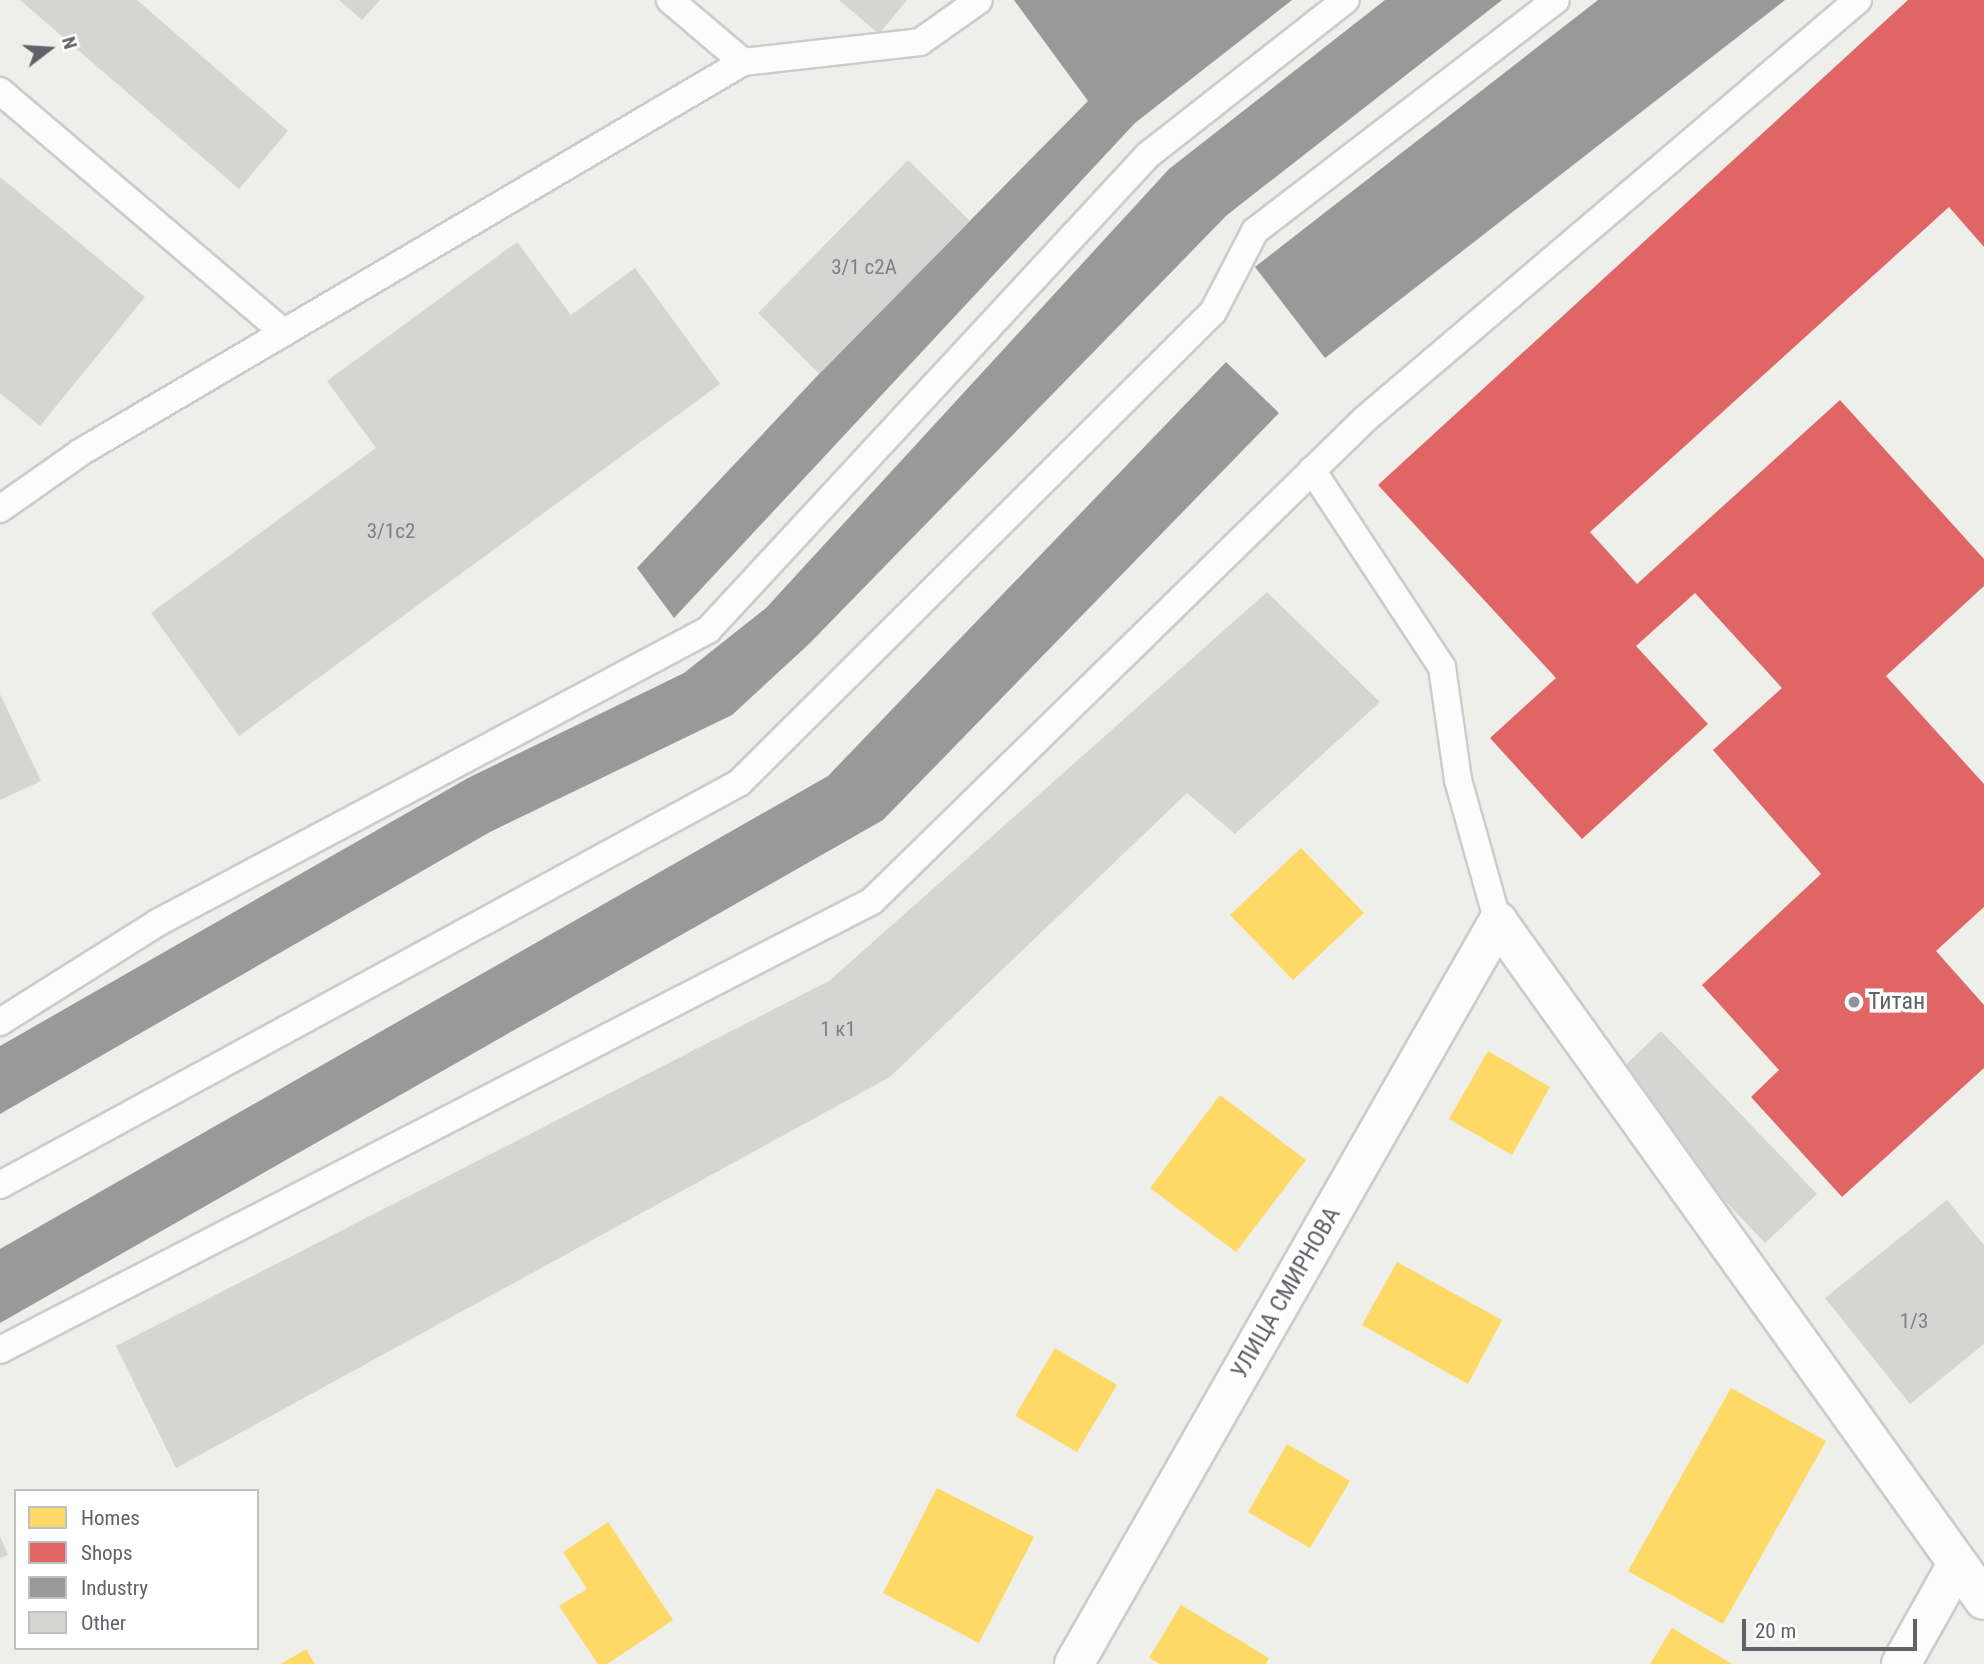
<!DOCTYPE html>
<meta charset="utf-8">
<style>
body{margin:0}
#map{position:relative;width:1984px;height:1664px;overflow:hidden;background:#eeeeea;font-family:"Roboto Condensed",sans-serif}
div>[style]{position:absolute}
.homes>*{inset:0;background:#ffd966}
.shops>*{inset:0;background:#e06666}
.industry>*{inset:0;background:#999}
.building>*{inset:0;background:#d5d5d3}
.roads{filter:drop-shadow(2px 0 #cbcccb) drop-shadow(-2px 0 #cbcccb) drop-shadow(0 2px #cbcccb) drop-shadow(0 -2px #cbcccb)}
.lane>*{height:26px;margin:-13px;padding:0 13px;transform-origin:13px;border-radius:13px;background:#fcfcfc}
.street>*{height:38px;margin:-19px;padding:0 19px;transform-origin:19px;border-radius:19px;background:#fcfcfc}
.dots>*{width:19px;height:19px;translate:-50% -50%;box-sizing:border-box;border:4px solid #fff;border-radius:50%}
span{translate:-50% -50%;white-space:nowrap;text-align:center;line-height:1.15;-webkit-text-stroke:7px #fff;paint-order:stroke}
.number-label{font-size:21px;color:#7e8083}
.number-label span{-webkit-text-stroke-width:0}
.poi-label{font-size:24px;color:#5f6267}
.left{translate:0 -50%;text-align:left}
.street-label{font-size:24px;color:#5f6267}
.legend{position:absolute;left:14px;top:1489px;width:245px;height:161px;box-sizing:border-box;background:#fff;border:2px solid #bfc0c2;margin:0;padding:9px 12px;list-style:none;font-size:21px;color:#5f6267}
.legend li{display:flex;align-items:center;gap:14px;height:35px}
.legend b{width:35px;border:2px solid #bfc0c2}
.north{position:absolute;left:14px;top:14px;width:70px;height:70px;-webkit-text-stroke:5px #fff;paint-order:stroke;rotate:73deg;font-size:19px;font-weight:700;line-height:28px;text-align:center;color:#5f6267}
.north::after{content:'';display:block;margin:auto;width:24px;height:32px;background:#5f6267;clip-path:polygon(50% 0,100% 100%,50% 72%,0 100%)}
.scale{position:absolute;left:1742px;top:1619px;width:175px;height:32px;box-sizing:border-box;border:4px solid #5f6267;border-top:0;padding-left:9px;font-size:21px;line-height:24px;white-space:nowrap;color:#5f6267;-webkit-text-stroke:5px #fff;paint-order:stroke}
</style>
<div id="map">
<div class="homes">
<div style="clip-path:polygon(1301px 848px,1364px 913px,1293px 980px,1230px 915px)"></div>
<div style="clip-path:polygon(1488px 1051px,1550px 1087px,1512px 1155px,1449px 1119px)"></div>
<div style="clip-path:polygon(1220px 1095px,1306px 1160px,1236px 1252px,1150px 1188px)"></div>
<div style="clip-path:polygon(1397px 1262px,1502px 1320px,1468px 1384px,1362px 1325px)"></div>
<div style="clip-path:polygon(1055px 1348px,1117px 1385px,1077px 1452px,1015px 1416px)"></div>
<div style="clip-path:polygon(1731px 1388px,1826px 1441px,1723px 1624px,1628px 1571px)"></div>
<div style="clip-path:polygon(1287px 1444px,1350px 1481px,1310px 1548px,1248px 1512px)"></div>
<div style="clip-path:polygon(937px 1488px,1034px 1537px,979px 1643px,883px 1593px)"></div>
<div style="clip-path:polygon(608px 1522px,673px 1620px,607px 1664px,598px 1664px,559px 1606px,587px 1589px,563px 1552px)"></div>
<div style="clip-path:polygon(1181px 1605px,1269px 1658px,1266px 1664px,1160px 1664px,1149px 1658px)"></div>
<div style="clip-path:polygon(1672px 1628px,1732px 1664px,1650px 1664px)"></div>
<div style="clip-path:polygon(306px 1649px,315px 1664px,281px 1664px)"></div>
</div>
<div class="shops">
<div style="clip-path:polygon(1908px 0,1984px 0,1984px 247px,1949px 207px,1590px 532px,1637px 584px,1840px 400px,1984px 559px,1984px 586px,1886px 676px,1984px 784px,1984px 907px,1936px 951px,1984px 1005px,1984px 1068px,1842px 1197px,1751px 1097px,1779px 1070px,1702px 985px,1821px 874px,1713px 750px,1782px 688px,1695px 593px,1636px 646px,1708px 724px,1582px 839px,1490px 738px,1556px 678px,1378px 485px)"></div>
</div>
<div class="industry">
<div style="clip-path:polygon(1014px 0,1292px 0,1135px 123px,674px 618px,637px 568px,819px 374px,1088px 101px)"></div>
<div style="clip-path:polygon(1385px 0,1502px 0,1227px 215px,809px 644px,732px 715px,490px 832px,0 1114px,0 1046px,468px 778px,684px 673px,766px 608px,1169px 169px)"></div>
<div style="clip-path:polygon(1598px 0,1785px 0,1325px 358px,1255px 267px)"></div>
<div style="clip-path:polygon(1226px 362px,1279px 413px,883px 820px,0 1323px,0 1249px,828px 776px)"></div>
</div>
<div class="building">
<div style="clip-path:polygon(20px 0,137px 0,288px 131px,239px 189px)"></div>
<div style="clip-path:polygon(339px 0,380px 0,362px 20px)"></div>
<div style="clip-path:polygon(839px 0,907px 0,879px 34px)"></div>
<div style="clip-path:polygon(908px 160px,970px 221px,819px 374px,758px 313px)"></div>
<div style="clip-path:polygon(0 177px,145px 297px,40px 426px,0 393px)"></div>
<div style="clip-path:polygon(517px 242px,571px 315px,635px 268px,720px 384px,239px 736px,151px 613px,376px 448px,327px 381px)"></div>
<div style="clip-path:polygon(1267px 592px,1380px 702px,1235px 834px,1187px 793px,890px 1077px,176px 1468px,116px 1346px,829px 981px)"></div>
<div style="clip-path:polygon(0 694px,41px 781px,0 800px)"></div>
<div style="clip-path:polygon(1661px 1031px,1817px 1194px,1765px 1243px,1610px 1080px)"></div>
<div style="clip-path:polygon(1947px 1200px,1984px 1245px,1984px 1344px,1910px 1404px,1825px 1298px)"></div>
<div style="clip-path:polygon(0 1536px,8px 1555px,0 1558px)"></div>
</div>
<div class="roads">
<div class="lane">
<div style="left:670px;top:0;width:96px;rotate:40.3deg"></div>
<div style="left:0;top:91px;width:373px;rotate:40.4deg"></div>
<div style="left:1312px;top:470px;width:236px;rotate:56.6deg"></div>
<div style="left:1442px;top:667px;width:114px;rotate:81.9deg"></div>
<div style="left:1458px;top:780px;width:148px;rotate:74.3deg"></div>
<div style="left:0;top:509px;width:99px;rotate:-35.1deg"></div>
<div style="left:81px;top:452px;width:768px;rotate:-30.5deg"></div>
<div style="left:743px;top:62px;width:178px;rotate:-6.4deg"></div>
<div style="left:920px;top:42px;width:72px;rotate:-35.4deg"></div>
<div style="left:0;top:1022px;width:186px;rotate:-32.2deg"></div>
<div style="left:157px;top:923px;width:624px;rotate:-28deg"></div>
<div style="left:708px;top:630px;width:647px;rotate:-47.19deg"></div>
<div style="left:1148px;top:155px;width:251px;rotate:-38.1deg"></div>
<div style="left:0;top:1185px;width:841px;rotate:-28.55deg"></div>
<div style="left:739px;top:783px;width:668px;rotate:-44.82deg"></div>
<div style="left:1213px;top:312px;width:91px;rotate:-62.6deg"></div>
<div style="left:1255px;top:231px;width:379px;rotate:-37.5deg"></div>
<div style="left:0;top:1350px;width:981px;rotate:-27.24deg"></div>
<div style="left:872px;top:901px;width:689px;rotate:-44.35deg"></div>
<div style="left:1365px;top:419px;width:647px;rotate:-40.36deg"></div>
</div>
<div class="street">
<div style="left:1074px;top:1664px;width:855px;rotate:-60.26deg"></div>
<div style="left:1498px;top:922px;width:834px;rotate:54.37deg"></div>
<div style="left:1901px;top:1664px;width:112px;rotate:-60.7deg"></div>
</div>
</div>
<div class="dots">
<div style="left:1854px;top:1002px;background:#919395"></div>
</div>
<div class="number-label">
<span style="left:864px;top:267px">3/1 с2А</span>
<span style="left:391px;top:531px">3/1с2</span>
<span style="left:838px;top:1029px">1 к1</span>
<span style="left:1914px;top:1321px">1/3</span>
</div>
<div class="poi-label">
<span class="left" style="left:1868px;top:1002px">Титан</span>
</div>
<div class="street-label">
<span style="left:1286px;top:1293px;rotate:-60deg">УЛИЦА СМИРНОВА</span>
</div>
<ul class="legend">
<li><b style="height:19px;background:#ffd966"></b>Homes</li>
<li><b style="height:19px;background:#e06666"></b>Shops</li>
<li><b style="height:19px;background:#999"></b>Industry</li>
<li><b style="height:19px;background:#d5d5d3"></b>Other</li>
</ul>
<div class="north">N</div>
<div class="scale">20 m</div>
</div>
